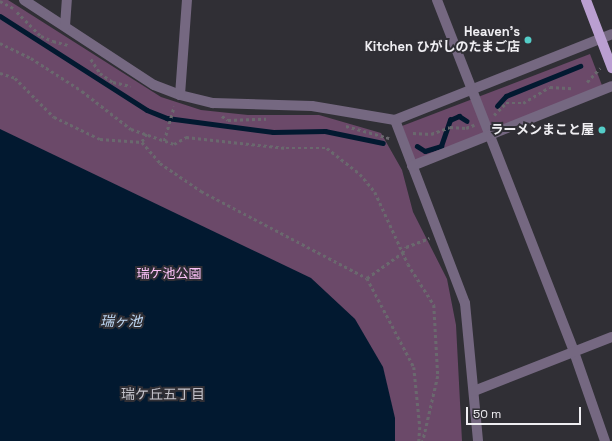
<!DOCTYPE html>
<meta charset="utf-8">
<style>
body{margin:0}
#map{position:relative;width:612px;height:441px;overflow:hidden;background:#302f35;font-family:"Space Grotesk","Noto Sans JP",sans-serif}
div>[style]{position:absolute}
.green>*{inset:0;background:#6b4969}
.water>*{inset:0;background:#021930}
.stream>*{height:4.5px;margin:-2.25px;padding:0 2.25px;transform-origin:2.25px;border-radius:2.25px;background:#021930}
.path>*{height:2.5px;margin-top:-1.25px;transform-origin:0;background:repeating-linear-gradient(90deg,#6a696e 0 3px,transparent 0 6px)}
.minor>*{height:10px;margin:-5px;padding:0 5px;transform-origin:5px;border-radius:5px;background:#756881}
.major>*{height:10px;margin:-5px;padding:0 5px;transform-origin:5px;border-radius:5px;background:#ba9fd1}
.dots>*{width:11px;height:11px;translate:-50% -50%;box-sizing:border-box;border:2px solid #302f35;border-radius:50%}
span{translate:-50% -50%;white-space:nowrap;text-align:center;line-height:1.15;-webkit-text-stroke:4px #302f35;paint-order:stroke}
.poi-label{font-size:13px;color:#efeef2;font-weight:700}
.right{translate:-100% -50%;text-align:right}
.park-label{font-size:13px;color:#fbc1f7}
.water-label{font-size:14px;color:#bed8f4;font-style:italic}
.neighbourhood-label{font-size:14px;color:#c3c2ca}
.scale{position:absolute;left:466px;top:407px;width:115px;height:18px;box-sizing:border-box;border:2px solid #efeef2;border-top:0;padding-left:5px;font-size:12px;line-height:14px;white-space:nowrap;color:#efeef2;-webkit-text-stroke:3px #302f35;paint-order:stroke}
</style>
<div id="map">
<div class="green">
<div style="clip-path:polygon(0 0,8px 0,161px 97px,201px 110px,248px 115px,319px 115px,381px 133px,402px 170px,413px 212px,447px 279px,456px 325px,462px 441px,0 441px)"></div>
<div style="clip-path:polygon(590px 54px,603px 88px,416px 163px,402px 126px)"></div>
</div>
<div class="water">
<div style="clip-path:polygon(0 129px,311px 278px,355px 319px,383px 367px,395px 418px,395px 441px,0 441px)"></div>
</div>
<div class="stream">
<div style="left:0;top:16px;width:174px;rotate:32.6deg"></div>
<div style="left:147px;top:110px;width:22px;rotate:22deg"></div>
<div style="left:167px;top:118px;width:107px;rotate:7.5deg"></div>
<div style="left:273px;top:132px;width:52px;rotate:-1.1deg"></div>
<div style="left:325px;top:131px;width:59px;rotate:11.7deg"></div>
<div style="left:497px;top:106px;width:13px;rotate:-48deg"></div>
<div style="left:506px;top:96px;width:80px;rotate:-22.1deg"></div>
<div style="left:417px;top:146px;width:9px;rotate:32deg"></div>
<div style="left:425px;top:151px;width:17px;rotate:-17deg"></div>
<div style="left:441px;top:146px;width:28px;rotate:-71deg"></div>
<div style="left:450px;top:120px;width:10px;rotate:-24deg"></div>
<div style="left:459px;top:116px;width:9px;rotate:32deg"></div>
</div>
<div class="path">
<div style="left:0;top:1px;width:15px;rotate:28deg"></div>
<div style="left:17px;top:12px;width:34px;rotate:45deg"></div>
<div style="left:41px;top:36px;width:13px;rotate:23deg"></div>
<div style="left:53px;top:41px;width:16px;rotate:15deg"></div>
<div style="left:0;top:43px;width:34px;rotate:26deg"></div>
<div style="left:31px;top:58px;width:61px;rotate:32.9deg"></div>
<div style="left:82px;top:91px;width:62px;rotate:37.8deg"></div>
<div style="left:131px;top:129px;width:46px;rotate:19.2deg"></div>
<div style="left:174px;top:144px;width:14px;rotate:-30deg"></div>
<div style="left:186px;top:137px;width:101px;rotate:6.3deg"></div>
<div style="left:286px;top:148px;width:41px"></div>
<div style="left:327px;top:148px;width:42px;rotate:38.2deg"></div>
<div style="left:360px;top:174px;width:23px;rotate:50deg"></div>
<div style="left:375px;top:192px;width:79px;rotate:65.4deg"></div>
<div style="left:408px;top:264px;width:49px;rotate:57.6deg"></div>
<div style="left:434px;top:305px;width:71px;rotate:86.8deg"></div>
<div style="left:438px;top:376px;width:67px;rotate:103deg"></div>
<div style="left:91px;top:59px;width:17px;rotate:57deg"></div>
<div style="left:100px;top:73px;width:16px;rotate:35deg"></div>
<div style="left:113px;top:82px;width:18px;rotate:13deg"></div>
<div style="left:0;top:73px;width:16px;rotate:18deg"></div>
<div style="left:15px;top:78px;width:55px;rotate:45deg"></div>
<div style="left:54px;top:117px;width:51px;rotate:25.6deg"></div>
<div style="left:100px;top:139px;width:42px;rotate:4.1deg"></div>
<div style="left:587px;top:82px;width:19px;rotate:-47deg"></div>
<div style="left:494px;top:115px;width:17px;rotate:-45deg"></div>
<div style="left:506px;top:103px;width:17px"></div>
<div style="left:523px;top:103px;width:31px;rotate:-31deg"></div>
<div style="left:550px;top:87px;width:22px;rotate:3deg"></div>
<div style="left:222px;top:116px;width:7px;rotate:34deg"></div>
<div style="left:228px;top:120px;width:38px;rotate:-2deg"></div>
<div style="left:346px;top:126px;width:45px;rotate:15.6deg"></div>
<div style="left:413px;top:133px;width:18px;rotate:3deg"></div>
<div style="left:431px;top:134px;width:20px;rotate:-20deg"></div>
<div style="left:450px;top:127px;width:16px;rotate:4deg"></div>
<div style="left:466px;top:128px;width:9px;rotate:-21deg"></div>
<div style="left:147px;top:134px;width:9px;rotate:122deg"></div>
<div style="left:142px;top:142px;width:28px;rotate:49deg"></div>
<div style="left:160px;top:163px;width:50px;rotate:34.3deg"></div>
<div style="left:201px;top:191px;width:187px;rotate:27.7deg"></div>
<div style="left:367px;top:278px;width:101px;rotate:62.2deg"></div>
<div style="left:414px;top:367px;width:60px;rotate:84.3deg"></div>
<div style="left:420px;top:427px;width:14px;rotate:94deg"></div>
<div style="left:164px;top:141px;width:36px;rotate:-74deg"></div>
<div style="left:367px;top:278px;width:43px;rotate:-35.5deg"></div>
<div style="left:402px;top:253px;width:7px;rotate:-56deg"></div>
<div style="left:406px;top:247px;width:25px;rotate:-21deg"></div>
</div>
<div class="minor">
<div style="left:24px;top:0;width:155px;rotate:33.2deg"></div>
<div style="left:154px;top:85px;width:28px;rotate:21deg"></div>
<div style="left:180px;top:95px;width:34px;rotate:14deg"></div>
<div style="left:213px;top:103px;width:99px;rotate:1.7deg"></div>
<div style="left:312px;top:106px;width:84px;rotate:9.6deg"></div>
<div style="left:395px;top:120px;width:233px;rotate:-21.6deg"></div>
<div style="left:437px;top:0;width:378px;rotate:68.7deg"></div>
<div style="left:574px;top:352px;width:94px;rotate:70.8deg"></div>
<div style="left:65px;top:26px;width:26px;rotate:-86deg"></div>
<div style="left:180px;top:95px;width:95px;rotate:-85.8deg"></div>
<div style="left:395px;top:120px;width:196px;rotate:69.1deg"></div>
<div style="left:465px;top:303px;width:139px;rotate:84.6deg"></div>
<div style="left:412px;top:166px;width:215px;rotate:-21.8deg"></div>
<div style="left:474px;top:391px;width:148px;rotate:-21.4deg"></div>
</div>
<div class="major">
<div style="left:586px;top:0;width:73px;rotate:69.1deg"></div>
</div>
<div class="dots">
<div style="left:528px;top:40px;background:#54cdc8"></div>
<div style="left:602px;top:130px;background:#54cdc8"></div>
</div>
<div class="poi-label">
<span class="right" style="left:520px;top:40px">Heaven's<br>Kitchen ひがしのたまご店</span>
<span class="right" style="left:594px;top:130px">ラーメンまこと屋</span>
</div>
<div class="park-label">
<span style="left:169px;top:274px">瑞ケ池公園</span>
</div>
<div class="water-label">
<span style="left:121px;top:321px">瑞ヶ池</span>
</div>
<div class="neighbourhood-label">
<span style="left:163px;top:394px">瑞ケ丘五丁目</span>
</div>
<div class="scale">50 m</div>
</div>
